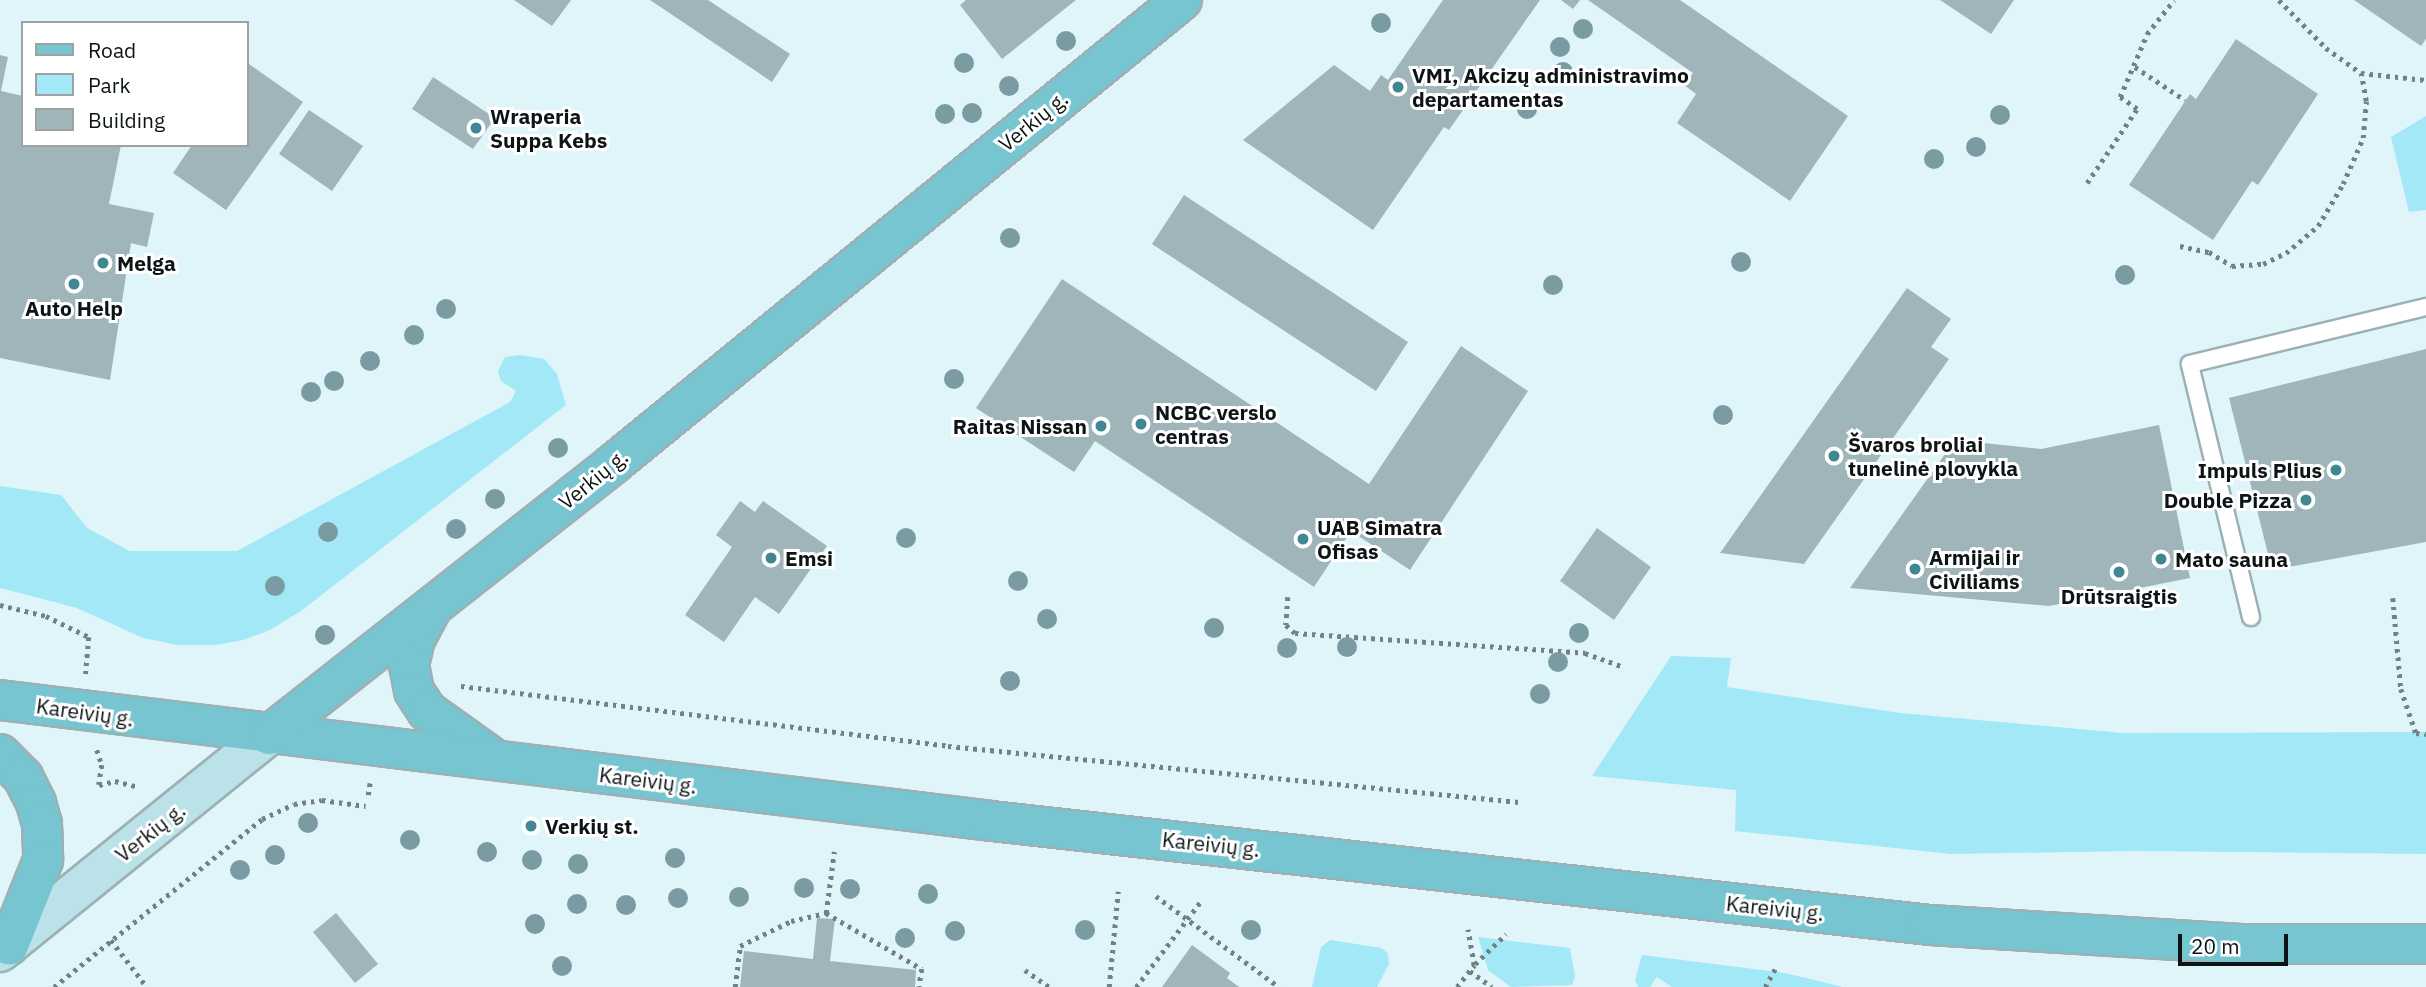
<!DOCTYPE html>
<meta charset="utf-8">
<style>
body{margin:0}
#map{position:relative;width:2426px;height:987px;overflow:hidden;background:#e0f5fa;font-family:"IBM Plex Sans",sans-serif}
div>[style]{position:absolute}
.green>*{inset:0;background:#a3e8f6}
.building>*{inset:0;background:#a0b5b9}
.path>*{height:4.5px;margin-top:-2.25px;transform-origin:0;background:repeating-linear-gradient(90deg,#738185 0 3.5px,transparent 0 8.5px)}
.roads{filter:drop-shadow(2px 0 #9cb1b5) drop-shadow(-2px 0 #9cb1b5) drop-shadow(0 2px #9cb1b5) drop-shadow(0 -2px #9cb1b5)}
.service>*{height:16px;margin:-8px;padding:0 8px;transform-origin:8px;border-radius:8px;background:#fff}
.secondary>*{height:38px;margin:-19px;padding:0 19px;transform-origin:19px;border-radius:19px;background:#bae2e8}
.primary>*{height:38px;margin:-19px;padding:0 19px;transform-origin:19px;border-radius:19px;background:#76c5d0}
.trees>*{width:20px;height:20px;margin:-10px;border-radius:50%;background:#7a9ba2}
.dots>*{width:19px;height:19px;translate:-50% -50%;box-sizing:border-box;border:4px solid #fff;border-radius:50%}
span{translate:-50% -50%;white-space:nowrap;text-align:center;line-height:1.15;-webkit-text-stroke:6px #fff;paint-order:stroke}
.poi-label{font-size:21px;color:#0d1416;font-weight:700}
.left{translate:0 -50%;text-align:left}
.right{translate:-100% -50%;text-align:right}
.street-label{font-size:21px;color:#0d1416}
.legend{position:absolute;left:21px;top:21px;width:228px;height:126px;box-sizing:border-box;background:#fff;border:2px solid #9ea1a2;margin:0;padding:9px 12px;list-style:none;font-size:21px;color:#0d1416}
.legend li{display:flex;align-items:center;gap:14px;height:35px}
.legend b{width:35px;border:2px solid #9ea1a2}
.scale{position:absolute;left:2178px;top:934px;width:110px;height:32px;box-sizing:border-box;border:4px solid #0d1416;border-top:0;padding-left:9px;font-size:21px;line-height:24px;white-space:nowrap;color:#0d1416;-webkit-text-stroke:5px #fff;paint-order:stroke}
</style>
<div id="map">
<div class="green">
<div style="clip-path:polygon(2426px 116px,2426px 210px,2409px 212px,2391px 137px)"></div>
<div style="clip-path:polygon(520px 355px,544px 359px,557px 374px,566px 405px,301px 611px,270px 630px,243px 640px,216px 645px,178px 645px,143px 638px,77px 608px,0 588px,0 486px,61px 495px,87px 528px,130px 551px,237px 551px,510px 402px,516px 391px,501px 381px,498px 371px,505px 357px)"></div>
<div style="clip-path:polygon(1671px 656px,1731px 658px,1727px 687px,1900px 713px,2123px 733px,2426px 732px,2426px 854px,2132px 851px,1951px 854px,1735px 831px,1736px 790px,1592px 776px)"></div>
<div style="clip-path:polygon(1478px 937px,1570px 948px,1575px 976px,1572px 985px,1511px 987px,1488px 970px)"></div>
<div style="clip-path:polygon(1330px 940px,1382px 948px,1388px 954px,1389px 964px,1377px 987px,1312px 987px,1321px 947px)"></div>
<div style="clip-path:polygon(1642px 955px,1785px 973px,1843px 987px,1672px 987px,1657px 977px,1650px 987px,1638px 987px,1635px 980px)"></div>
</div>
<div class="building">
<div style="clip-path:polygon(514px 0,571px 0,552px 26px)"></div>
<div style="clip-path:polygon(650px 0,708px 0,790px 54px,772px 82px)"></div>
<div style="clip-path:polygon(966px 0,1076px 0,1002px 59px,960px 5px)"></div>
<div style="clip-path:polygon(1443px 0,1540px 0,1449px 130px,1444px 127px,1373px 230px,1243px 140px,1334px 65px,1370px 91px,1381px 75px,1388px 80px)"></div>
<div style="clip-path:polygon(1561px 0,1580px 0,1573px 9px)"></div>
<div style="clip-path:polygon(1588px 0,1680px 0,1848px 116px,1790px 201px,1677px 123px,1696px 94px,1684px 85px,1693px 73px)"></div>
<div style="clip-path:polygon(1940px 0,2014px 0,1991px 34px)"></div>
<div style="clip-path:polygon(2354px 0,2426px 0,2426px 39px,2421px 46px)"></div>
<div style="clip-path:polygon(2236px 39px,2318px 94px,2258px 185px,2252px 181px,2213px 240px,2129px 185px,2190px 94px,2196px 99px)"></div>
<div style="clip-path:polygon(0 55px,8px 57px,1px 91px,23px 96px,23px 145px,121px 145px,109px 204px,154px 213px,147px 247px,131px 243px,110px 380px,0 358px)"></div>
<div style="clip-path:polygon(249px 64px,303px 102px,226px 210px,173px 173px,192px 145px,247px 145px)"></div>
<div style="clip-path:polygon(433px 77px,495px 118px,473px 149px,412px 109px)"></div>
<div style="clip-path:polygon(309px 110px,363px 146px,332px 191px,279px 154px)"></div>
<div style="clip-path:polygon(1184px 195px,1408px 342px,1376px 391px,1152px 244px)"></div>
<div style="clip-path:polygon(1062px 279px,1369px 484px,1461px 346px,1528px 391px,1410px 570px,1351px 531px,1314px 587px,1095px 441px,1074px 472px,976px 408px)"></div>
<div style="clip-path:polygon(1907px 288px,1951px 319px,1931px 347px,1949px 359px,1804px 564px,1720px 553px)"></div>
<div style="clip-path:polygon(2426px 349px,2426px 542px,2272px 570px,2229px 398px)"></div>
<div style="clip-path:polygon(2159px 425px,2190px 578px,2049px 606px,1850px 588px,1955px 440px,2041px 449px)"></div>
<div style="clip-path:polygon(740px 501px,755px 512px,763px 501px,827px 546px,779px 614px,755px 597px,724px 642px,685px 615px,732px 547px,716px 535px)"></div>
<div style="clip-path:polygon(1597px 528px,1651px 567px,1614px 620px,1560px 581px)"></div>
<div style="clip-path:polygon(336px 913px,378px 964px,355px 983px,313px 932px)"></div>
<div style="clip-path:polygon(817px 918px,835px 919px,830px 961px,916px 970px,915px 987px,740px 987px,744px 951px,813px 959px)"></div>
<div style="clip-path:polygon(1192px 945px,1230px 973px,1227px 978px,1239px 987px,1162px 987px)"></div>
</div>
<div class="path">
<div style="left:2279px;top:0;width:67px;rotate:45.6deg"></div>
<div style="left:2326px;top:48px;width:43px;rotate:35.5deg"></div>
<div style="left:2361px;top:73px;width:65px;rotate:6.1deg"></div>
<div style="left:2135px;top:67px;width:60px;rotate:33.4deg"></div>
<div style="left:2087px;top:183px;width:89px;rotate:-56deg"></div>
<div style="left:2137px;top:109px;width:21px;rotate:-145deg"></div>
<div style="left:2120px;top:97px;width:69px;rotate:-66.8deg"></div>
<div style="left:2147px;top:34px;width:43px;rotate:-51.5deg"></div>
<div style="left:2180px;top:246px;width:30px;rotate:12deg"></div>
<div style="left:2209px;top:252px;width:27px;rotate:31deg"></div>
<div style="left:2232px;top:266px;width:31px;rotate:-4deg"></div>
<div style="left:2263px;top:264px;width:25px;rotate:-26deg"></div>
<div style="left:2286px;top:253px;width:42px;rotate:-40.2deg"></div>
<div style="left:2318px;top:226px;width:49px;rotate:-59.2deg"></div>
<div style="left:2343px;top:184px;width:50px;rotate:-66.5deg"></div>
<div style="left:2363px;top:138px;width:37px;rotate:-85deg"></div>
<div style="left:2366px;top:101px;width:28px;rotate:-100deg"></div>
<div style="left:1288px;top:597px;width:28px;rotate:94deg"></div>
<div style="left:1286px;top:625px;width:12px;rotate:42deg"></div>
<div style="left:1295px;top:633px;width:291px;rotate:3.9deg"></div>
<div style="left:1585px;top:653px;width:41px;rotate:19.7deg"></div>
<div style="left:2393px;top:598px;width:91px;rotate:85deg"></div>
<div style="left:2401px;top:689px;width:46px;rotate:71.2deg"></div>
<div style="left:2416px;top:733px;width:10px;rotate:6deg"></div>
<div style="left:0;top:605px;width:47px;rotate:13.4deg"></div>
<div style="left:46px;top:616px;width:48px;rotate:26deg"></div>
<div style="left:89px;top:637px;width:37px;rotate:95deg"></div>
<div style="left:461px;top:686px;width:491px;rotate:7deg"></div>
<div style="left:948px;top:746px;width:574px;rotate:5.6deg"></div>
<div style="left:97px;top:750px;width:16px;rotate:72deg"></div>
<div style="left:102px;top:765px;width:20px;rotate:99deg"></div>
<div style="left:99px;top:785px;width:16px;rotate:-14deg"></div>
<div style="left:115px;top:781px;width:21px;rotate:14deg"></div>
<div style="left:368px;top:795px;width:12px;rotate:-81deg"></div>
<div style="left:1156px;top:896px;width:153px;rotate:36.5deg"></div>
<div style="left:826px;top:913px;width:111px;rotate:30.3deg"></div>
<div style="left:922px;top:969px;width:18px;rotate:99deg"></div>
<div style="left:111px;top:940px;width:59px;rotate:52.5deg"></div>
<div style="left:1475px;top:964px;width:43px;rotate:-44.1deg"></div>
<div style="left:1025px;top:970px;width:29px;rotate:35deg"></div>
<div style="left:1470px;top:971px;width:27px;rotate:36deg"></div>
<div style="left:54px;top:987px;width:267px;rotate:-38.9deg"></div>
<div style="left:262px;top:819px;width:35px;rotate:-25deg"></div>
<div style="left:294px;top:804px;width:28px;rotate:-8deg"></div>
<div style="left:322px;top:800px;width:44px;rotate:7.8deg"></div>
<div style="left:735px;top:987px;width:41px;rotate:-83deg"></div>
<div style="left:740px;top:946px;width:57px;rotate:-26.1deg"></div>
<div style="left:791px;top:921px;width:36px;rotate:-13deg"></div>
<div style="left:826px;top:913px;width:62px;rotate:-82.5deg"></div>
<div style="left:1109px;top:987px;width:96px;rotate:-84.6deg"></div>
<div style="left:1136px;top:987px;width:108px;rotate:-52.9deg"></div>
<div style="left:1457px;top:987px;width:28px;rotate:-52deg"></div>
<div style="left:1474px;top:965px;width:36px;rotate:-100deg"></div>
<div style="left:1765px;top:987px;width:23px;rotate:-61deg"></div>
</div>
<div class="roads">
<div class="service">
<div style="left:2251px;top:617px;width:260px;rotate:-103.6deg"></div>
<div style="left:2190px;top:364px;width:243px;rotate:-13.6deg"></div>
</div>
<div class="secondary">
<div style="left:0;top:952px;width:346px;rotate:-38.9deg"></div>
</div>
<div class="primary">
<div style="left:430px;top:611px;width:32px;rotate:118deg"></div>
<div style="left:415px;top:639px;width:27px;rotate:103deg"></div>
<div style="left:409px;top:665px;width:26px;rotate:79deg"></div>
<div style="left:414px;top:691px;width:24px;rotate:57deg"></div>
<div style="left:427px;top:711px;width:82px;rotate:35.6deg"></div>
<div style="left:0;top:700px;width:998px;rotate:6.96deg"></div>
<div style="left:991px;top:821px;width:945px;rotate:6.32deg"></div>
<div style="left:1930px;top:925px;width:312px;rotate:3.5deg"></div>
<div style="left:2241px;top:944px;width:185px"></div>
<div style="left:269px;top:735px;width:438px;rotate:-38.2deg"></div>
<div style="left:613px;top:464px;width:734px;rotate:-39.2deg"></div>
<div style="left:0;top:754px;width:33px;rotate:45deg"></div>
<div style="left:23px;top:777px;width:29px;rotate:63deg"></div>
<div style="left:36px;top:803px;width:22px;rotate:74deg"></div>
<div style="left:42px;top:824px;width:36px;rotate:88deg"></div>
<div style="left:43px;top:860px;width:92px;rotate:111.8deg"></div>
</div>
</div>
<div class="trees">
<div style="left:1381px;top:23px"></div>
<div style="left:1583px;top:29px"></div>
<div style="left:1066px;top:41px"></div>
<div style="left:1560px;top:47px"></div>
<div style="left:964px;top:63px"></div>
<div style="left:1563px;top:72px"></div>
<div style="left:1009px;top:86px"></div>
<div style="left:1527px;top:109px"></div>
<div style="left:972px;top:113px"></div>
<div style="left:945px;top:114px"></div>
<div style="left:2000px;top:115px"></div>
<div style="left:1976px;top:147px"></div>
<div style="left:1934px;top:159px"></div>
<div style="left:1010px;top:238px"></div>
<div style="left:1741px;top:262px"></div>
<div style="left:2125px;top:275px"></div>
<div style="left:1553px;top:285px"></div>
<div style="left:446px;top:309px"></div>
<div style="left:414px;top:335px"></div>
<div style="left:370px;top:361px"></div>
<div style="left:954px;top:379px"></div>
<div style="left:334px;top:381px"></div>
<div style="left:311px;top:392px"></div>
<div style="left:1723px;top:415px"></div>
<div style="left:558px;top:448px"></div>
<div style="left:495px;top:499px"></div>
<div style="left:456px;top:529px"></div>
<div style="left:328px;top:532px"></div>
<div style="left:906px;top:538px"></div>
<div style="left:1018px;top:581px"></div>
<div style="left:275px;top:586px"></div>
<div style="left:1047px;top:619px"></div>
<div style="left:1214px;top:628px"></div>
<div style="left:1579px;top:633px"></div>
<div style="left:325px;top:635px"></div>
<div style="left:1347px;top:647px"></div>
<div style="left:1287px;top:648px"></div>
<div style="left:1558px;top:662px"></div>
<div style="left:1010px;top:681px"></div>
<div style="left:1540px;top:694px"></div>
<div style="left:308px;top:823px"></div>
<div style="left:410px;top:840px"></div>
<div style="left:487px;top:852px"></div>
<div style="left:275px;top:855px"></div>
<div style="left:675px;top:858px"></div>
<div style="left:532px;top:860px"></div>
<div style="left:578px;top:864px"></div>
<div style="left:240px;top:870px"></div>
<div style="left:804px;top:888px"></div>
<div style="left:850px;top:889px"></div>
<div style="left:928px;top:894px"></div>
<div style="left:739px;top:897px"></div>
<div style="left:678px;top:898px"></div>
<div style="left:577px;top:904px"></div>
<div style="left:626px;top:905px"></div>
<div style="left:535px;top:924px"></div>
<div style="left:1085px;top:930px"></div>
<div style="left:1251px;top:930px"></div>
<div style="left:955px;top:931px"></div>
<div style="left:905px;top:938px"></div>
<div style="left:562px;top:966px"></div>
</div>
<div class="dots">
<div style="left:1398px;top:87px;background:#418693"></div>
<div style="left:476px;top:128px;background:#418693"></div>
<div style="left:103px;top:263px;background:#418693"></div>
<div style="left:74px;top:284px;background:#418693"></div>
<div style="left:1141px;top:424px;background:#418693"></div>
<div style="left:1101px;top:426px;background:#418693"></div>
<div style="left:1834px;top:456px;background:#418693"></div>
<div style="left:2336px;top:470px;background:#418693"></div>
<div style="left:2306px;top:500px;background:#418693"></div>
<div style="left:1303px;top:539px;background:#418693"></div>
<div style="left:771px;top:558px;background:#418693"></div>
<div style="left:2161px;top:559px;background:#418693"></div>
<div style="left:1915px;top:569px;background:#418693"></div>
<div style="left:2119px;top:572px;background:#418693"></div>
<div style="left:531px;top:826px;background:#418693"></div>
</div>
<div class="poi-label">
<span class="left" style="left:1412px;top:87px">VMI, Akcizų administravimo<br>departamentas</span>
<span class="left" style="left:490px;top:128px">Wraperia<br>Suppa Kebs</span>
<span class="left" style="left:117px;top:263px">Melga</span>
<span style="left:74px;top:308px">Auto Help</span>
<span class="left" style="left:1155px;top:424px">NCBC verslo<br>centras</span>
<span class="right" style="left:1087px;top:426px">Raitas Nissan</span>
<span class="left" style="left:1848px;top:456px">Švaros broliai<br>tunelinė plovykla</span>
<span class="right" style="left:2322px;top:470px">Impuls Plius</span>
<span class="right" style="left:2292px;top:500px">Double Pizza</span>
<span class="left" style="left:1317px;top:539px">UAB Simatra<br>Ofisas</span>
<span class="left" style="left:1929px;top:569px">Armijai ir<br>Civiliams</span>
<span class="left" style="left:785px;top:558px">Emsi</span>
<span class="left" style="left:2175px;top:559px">Mato sauna</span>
<span style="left:2119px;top:596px">Drūtsraigtis</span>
<span class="left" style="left:545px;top:826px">Verkių st.</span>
</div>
<div class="street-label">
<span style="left:1033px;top:121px;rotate:-39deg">Verkių g.</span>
<span style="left:593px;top:479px;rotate:-39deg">Verkių g.</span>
<span style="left:85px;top:712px;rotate:8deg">Kareivių g.</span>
<span style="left:648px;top:780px;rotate:7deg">Kareivių g.</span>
<span style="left:150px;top:832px;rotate:-38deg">Verkių g.</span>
<span style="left:1211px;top:844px;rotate:6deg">Kareivių g.</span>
<span style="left:1775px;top:908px;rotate:6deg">Kareivių g.</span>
</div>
<ul class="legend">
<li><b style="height:9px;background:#76c5d0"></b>Road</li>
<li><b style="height:19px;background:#a3e8f6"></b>Park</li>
<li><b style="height:19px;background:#a0b5b9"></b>Building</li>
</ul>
<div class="scale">20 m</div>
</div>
